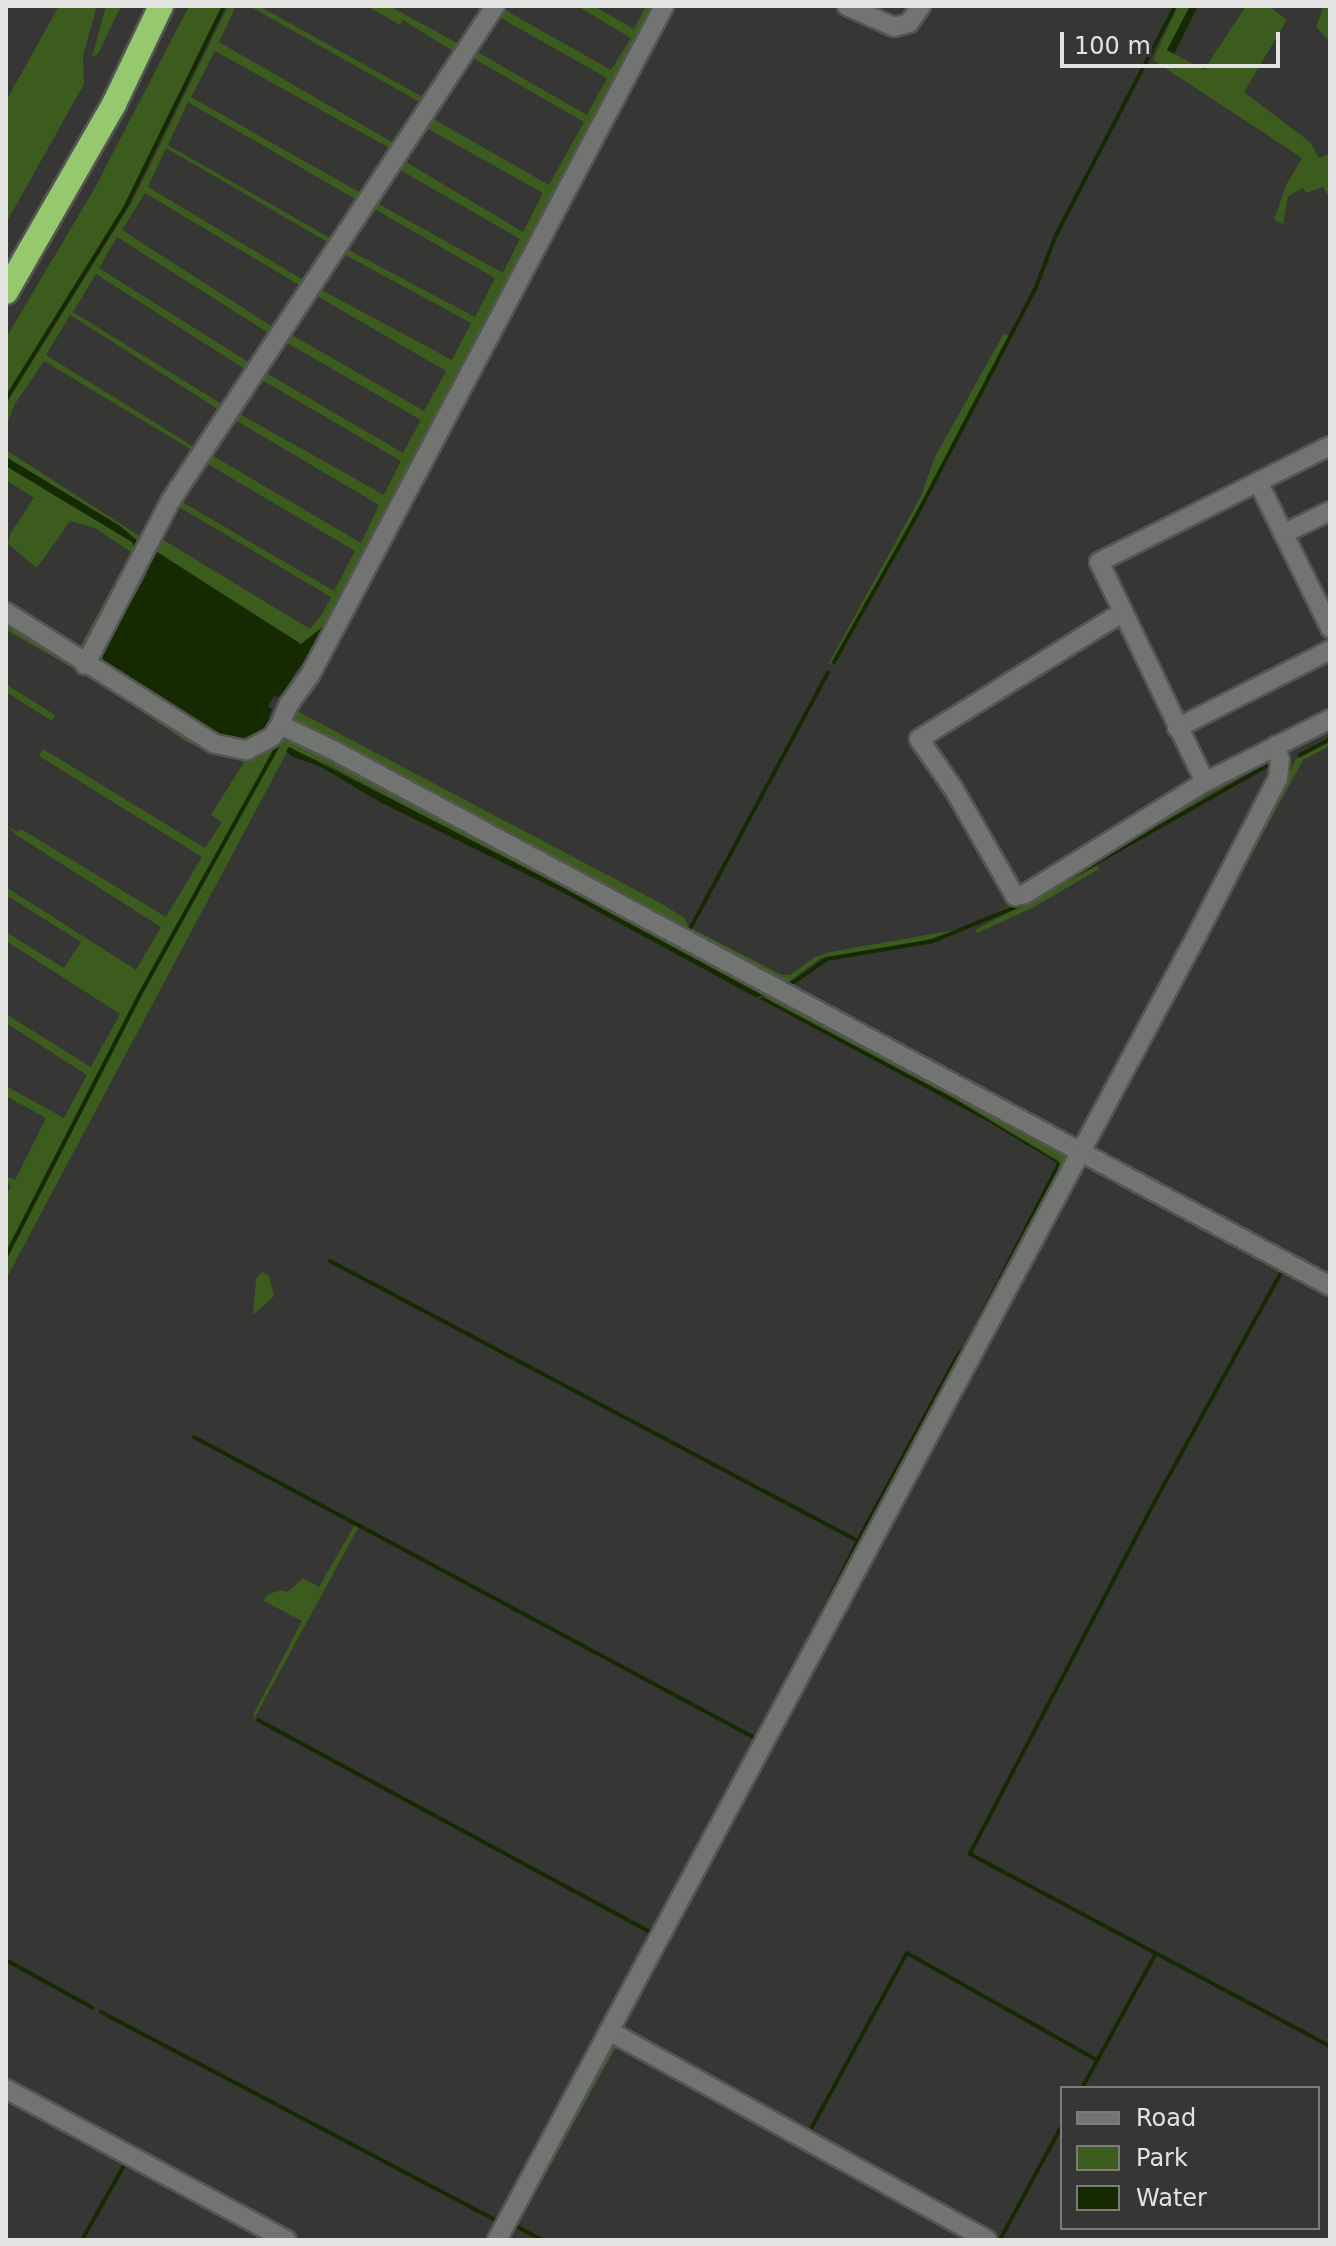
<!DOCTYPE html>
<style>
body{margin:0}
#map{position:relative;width:1336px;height:2246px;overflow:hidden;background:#363735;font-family:"DejaVu Sans",sans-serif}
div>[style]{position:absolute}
.green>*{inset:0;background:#3b5c1c}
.water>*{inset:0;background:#162a02}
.stream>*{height:4px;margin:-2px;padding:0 2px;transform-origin:2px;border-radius:2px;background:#162a02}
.roads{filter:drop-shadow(2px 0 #545653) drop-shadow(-2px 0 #545653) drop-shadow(0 2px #545653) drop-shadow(0 -2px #545653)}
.street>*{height:18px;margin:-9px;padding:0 9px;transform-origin:9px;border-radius:9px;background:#727471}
.highway>*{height:24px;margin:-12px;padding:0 12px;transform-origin:12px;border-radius:12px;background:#96c96d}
span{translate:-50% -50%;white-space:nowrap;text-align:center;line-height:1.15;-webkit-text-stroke:8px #363735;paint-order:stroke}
.frame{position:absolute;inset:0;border:8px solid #e3e4e2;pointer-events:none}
.legend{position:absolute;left:1060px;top:2086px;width:260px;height:144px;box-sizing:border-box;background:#363735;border:2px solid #7b7c7a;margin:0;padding:10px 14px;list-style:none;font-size:24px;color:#e3e4e2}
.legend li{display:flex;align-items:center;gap:16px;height:40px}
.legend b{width:40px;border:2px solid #7b7c7a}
.scale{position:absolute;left:1060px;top:32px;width:220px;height:36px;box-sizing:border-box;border:4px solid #e3e4e2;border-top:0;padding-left:10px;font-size:24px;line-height:28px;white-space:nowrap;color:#e3e4e2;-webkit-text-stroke:6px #363735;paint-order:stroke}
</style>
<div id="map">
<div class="green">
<div style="clip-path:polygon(59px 6px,97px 6px,83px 56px,84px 84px,6px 223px,6px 101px)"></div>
<div style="clip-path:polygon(106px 6px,121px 6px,98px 54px,92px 57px)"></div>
<div style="clip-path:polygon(189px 6px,223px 6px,125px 205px,6px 396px,6px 338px,96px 186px)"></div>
<div style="clip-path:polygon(228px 6px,236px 6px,219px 42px,399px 146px,395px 151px,215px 51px,191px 97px,366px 196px,362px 203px,188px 102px,168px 145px,337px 242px,334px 246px,166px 148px,148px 187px,310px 284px,306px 289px,145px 193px,122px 230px,279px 331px,275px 337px,117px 237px,99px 268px,256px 367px,251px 373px,96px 274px,73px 312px,228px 408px,224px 413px,70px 315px,46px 355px,199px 450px,197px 453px,44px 361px,15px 404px,6px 426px,6px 404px,132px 202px)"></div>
<div style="clip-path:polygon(249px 6px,259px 6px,428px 100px,425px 105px)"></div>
<div style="clip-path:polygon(367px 6px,389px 6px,463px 46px,458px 54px,403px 20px,400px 25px)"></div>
<div style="clip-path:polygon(498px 6px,611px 70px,631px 38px,577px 6px,594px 6px,634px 29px,646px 6px,653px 6px,336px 607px,318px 633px,302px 645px,154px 550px,138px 590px,256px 745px,231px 745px,94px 659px,157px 536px,310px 629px,323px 613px,331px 597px,174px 504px,177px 499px,334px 591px,355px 551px,203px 461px,208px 453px,361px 543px,379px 505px,232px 418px,236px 412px,384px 495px,401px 461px,257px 377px,261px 370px,403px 453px,421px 420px,282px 340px,287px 332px,424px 411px,446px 371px,312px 293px,316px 287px,452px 360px,471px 323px,340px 252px,343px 247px,475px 317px,495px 278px,369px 206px,373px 201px,503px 273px,520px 239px,395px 167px,401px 159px,523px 232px,543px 193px,423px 126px,428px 116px,549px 185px,584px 122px,468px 55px,472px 49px,587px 115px,607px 78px,494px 14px)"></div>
<div style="clip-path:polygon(1178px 6px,1190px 6px,1167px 50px,1204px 70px,1246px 6px,1269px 6px,1287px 20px,1244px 92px,1310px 142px,1319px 158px,1330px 153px,1330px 200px,1323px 187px,1306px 193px,1303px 188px,1288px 196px,1283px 224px,1274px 220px,1286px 185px,1302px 158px,1153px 60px)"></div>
<div style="clip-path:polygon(1324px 6px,1330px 6px,1330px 42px,1316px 27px)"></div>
<div style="clip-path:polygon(1004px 333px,1010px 336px,918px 510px,833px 662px,828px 665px,921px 496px,935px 457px)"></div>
<div style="clip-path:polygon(6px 450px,144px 539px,141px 544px,120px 526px,6px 457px)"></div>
<div style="clip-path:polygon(6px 466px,132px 542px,137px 552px,84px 656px,79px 649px,131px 552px,95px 528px,70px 521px,37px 568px,8px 544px,10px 534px,34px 498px,6px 480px)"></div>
<div style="clip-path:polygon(6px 621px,76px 667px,78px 671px,6px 630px)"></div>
<div style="clip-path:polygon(6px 684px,55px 715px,52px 721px,6px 692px)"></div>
<div style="clip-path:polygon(112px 687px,207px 746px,279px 737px,301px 742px,767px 992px,762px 995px,332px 767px,289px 748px,6px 1279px,6px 1261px,141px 997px,281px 743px,138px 996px,6px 1254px,6px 1196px,11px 1186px,6px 1183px,6px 1176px,15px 1180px,46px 1118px,6px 1096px,6px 1086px,64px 1118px,87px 1075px,6px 1023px,6px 1014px,91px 1067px,120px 1014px,6px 941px,6px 932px,64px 968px,81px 942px,6px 895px,6px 887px,136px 970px,161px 927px,18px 836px,7px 826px,18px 832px,21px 829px,166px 917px,202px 857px,39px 756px,43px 749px,205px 848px,222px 822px,211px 815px,244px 762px,208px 752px,184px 740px,110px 690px)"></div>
<div style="clip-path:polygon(293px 709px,664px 905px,684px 918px,689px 927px,782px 975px,790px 975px,815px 957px,830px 952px,955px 930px,991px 916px,1263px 764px,1095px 862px,986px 920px,921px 942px,821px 958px,786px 984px,289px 717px)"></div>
<div style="clip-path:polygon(1330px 742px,1330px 746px,1303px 760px,1096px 1141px,1296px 759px)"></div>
<div style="clip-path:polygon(1097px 866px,1099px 869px,1034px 907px,977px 933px,975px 930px)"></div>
<div style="clip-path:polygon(770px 993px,1063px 1155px,1069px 1163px,1047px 1201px,1059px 1161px,955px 1099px,763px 997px)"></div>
<div style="clip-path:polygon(262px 1272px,269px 1276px,274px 1296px,253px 1315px,256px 1279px)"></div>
<div style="clip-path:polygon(354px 1526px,358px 1528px,254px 1719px,254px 1713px,302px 1621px,264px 1601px,267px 1595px,280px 1590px,288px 1592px,303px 1578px,319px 1587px)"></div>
<div style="clip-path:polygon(613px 2039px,617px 2045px,518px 2224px,513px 2221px)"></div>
<div style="clip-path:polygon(818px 2134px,1001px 2238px,1011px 2240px,995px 2240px,816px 2137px)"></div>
</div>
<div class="water">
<div style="clip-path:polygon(1190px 6px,1198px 6px,1174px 54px,1167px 50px)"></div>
<div style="clip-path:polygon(6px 457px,120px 526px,141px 544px,137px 552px,132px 542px,6px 466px)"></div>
<div style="clip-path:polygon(154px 550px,301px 644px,330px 621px,316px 648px,296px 671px,281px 698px,274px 696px,268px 706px,272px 709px,264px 732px,243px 741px,230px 739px,195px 721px,102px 660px,105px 644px,146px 576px)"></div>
<div style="clip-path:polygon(289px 747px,549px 880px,762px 995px,757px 998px,562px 892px,380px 802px,321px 767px,291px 756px,286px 751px)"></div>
<div style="clip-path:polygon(763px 997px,955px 1099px,1060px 1163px,1047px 1201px,814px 1632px,812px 1629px,856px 1540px,955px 1356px,965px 1343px,1057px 1163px,987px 1121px,760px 999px)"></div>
</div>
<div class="stream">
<div style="left:6px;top:399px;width:227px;rotate:-58.1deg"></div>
<div style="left:126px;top:206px;width:223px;rotate:-63.9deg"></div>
<div style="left:365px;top:552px;width:516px;rotate:-62.14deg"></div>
<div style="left:834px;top:662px;width:173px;rotate:-60.6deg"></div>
<div style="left:919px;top:511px;width:253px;rotate:-62.4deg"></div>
<div style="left:1036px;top:287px;width:56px;rotate:-69deg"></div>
<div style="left:1056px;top:235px;width:258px;rotate:-62.5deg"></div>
<div style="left:1300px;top:755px;width:34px;rotate:-28deg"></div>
<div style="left:1036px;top:897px;width:269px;rotate:-29.6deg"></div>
<div style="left:691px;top:927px;width:289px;rotate:-61.7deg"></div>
<div style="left:788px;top:986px;width:47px;rotate:-34.7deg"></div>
<div style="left:827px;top:959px;width:108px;rotate:-9.6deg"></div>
<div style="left:933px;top:941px;width:100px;rotate:-22.4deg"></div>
<div style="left:6px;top:1256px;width:292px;rotate:-62.9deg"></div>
<div style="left:139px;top:996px;width:291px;rotate:-61deg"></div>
<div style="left:330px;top:1261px;width:595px;rotate:27.94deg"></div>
<div style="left:1282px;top:1271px;width:263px;rotate:118.9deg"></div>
<div style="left:1155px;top:1501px;width:399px;rotate:117.7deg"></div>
<div style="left:970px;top:1854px;width:408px;rotate:28.1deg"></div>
<div style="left:194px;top:1437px;width:637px;rotate:28.22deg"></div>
<div style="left:258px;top:1720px;width:446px;rotate:28.4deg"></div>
<div style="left:6px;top:1960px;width:99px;rotate:28.9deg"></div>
<div style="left:630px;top:1973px;width:347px;rotate:-61.8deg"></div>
<div style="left:101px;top:2012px;width:448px;rotate:27.8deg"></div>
<div style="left:1082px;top:2088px;width:152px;rotate:-61.2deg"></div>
<div style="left:812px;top:2127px;width:198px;rotate:-61.4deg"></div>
<div style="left:907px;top:1953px;width:218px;rotate:29.4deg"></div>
<div style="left:512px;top:2224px;width:34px;rotate:28deg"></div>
<div style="left:1001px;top:2238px;width:128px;rotate:-61.6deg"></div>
<div style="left:82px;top:2240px;width:90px;rotate:-60.6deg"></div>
<div style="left:487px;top:2240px;width:85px;rotate:-61.9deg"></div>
</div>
<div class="roads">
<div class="street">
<div style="left:847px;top:6px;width:51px;rotate:24.1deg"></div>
<div style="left:894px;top:27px;width:16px;rotate:-15deg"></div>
<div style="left:909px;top:23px;width:21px;rotate:-55deg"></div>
<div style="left:1258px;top:482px;width:163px;rotate:63.7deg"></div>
<div style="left:1283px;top:534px;width:52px;rotate:-26.1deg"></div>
<div style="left:6px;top:612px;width:247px;rotate:32.3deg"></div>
<div style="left:215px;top:744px;width:33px;rotate:11deg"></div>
<div style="left:247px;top:750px;width:28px;rotate:-27deg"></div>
<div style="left:272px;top:737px;width:14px;rotate:-56deg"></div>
<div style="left:280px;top:725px;width:59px;rotate:25.3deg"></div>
<div style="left:333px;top:750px;width:1132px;rotate:28.26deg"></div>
<div style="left:1123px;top:612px;width:240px;rotate:148.1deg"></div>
<div style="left:919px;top:739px;width:60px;rotate:55.2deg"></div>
<div style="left:953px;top:788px;width:125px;rotate:60.1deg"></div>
<div style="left:1015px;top:896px;width:10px;rotate:-11deg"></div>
<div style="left:1025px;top:894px;width:212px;rotate:-31.9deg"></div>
<div style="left:1205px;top:782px;width:140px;rotate:-26.7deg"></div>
<div style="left:85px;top:665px;width:186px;rotate:-62.5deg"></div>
<div style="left:171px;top:500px;width:591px;rotate:-56.74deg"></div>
<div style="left:280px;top:725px;width:23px;rotate:-67deg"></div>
<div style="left:289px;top:704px;width:36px;rotate:-54deg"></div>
<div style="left:310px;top:675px;width:757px;rotate:-62.11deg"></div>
<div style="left:1177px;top:728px;width:172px;rotate:-27deg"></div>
<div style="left:1205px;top:782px;width:244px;rotate:-115.7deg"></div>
<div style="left:1099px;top:562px;width:258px;rotate:-26.7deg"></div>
<div style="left:609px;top:2031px;width:432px;rotate:28.9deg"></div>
<div style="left:6px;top:2089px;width:319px;rotate:28.3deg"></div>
<div style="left:497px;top:2240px;width:1479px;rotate:-61.79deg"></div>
<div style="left:1196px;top:937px;width:179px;rotate:-62.7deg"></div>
<div style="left:1278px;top:778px;width:18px;rotate:-84deg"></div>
<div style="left:1280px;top:760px;width:15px;rotate:-106deg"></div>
</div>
<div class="highway">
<div style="left:6px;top:292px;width:217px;rotate:-60.1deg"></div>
<div style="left:114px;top:104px;width:109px;rotate:-64.4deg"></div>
</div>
</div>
<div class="frame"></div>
<ul class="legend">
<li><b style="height:10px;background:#727471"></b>Road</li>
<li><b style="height:22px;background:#3b5c1c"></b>Park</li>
<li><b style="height:22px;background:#162a02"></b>Water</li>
</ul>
<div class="scale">100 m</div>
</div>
